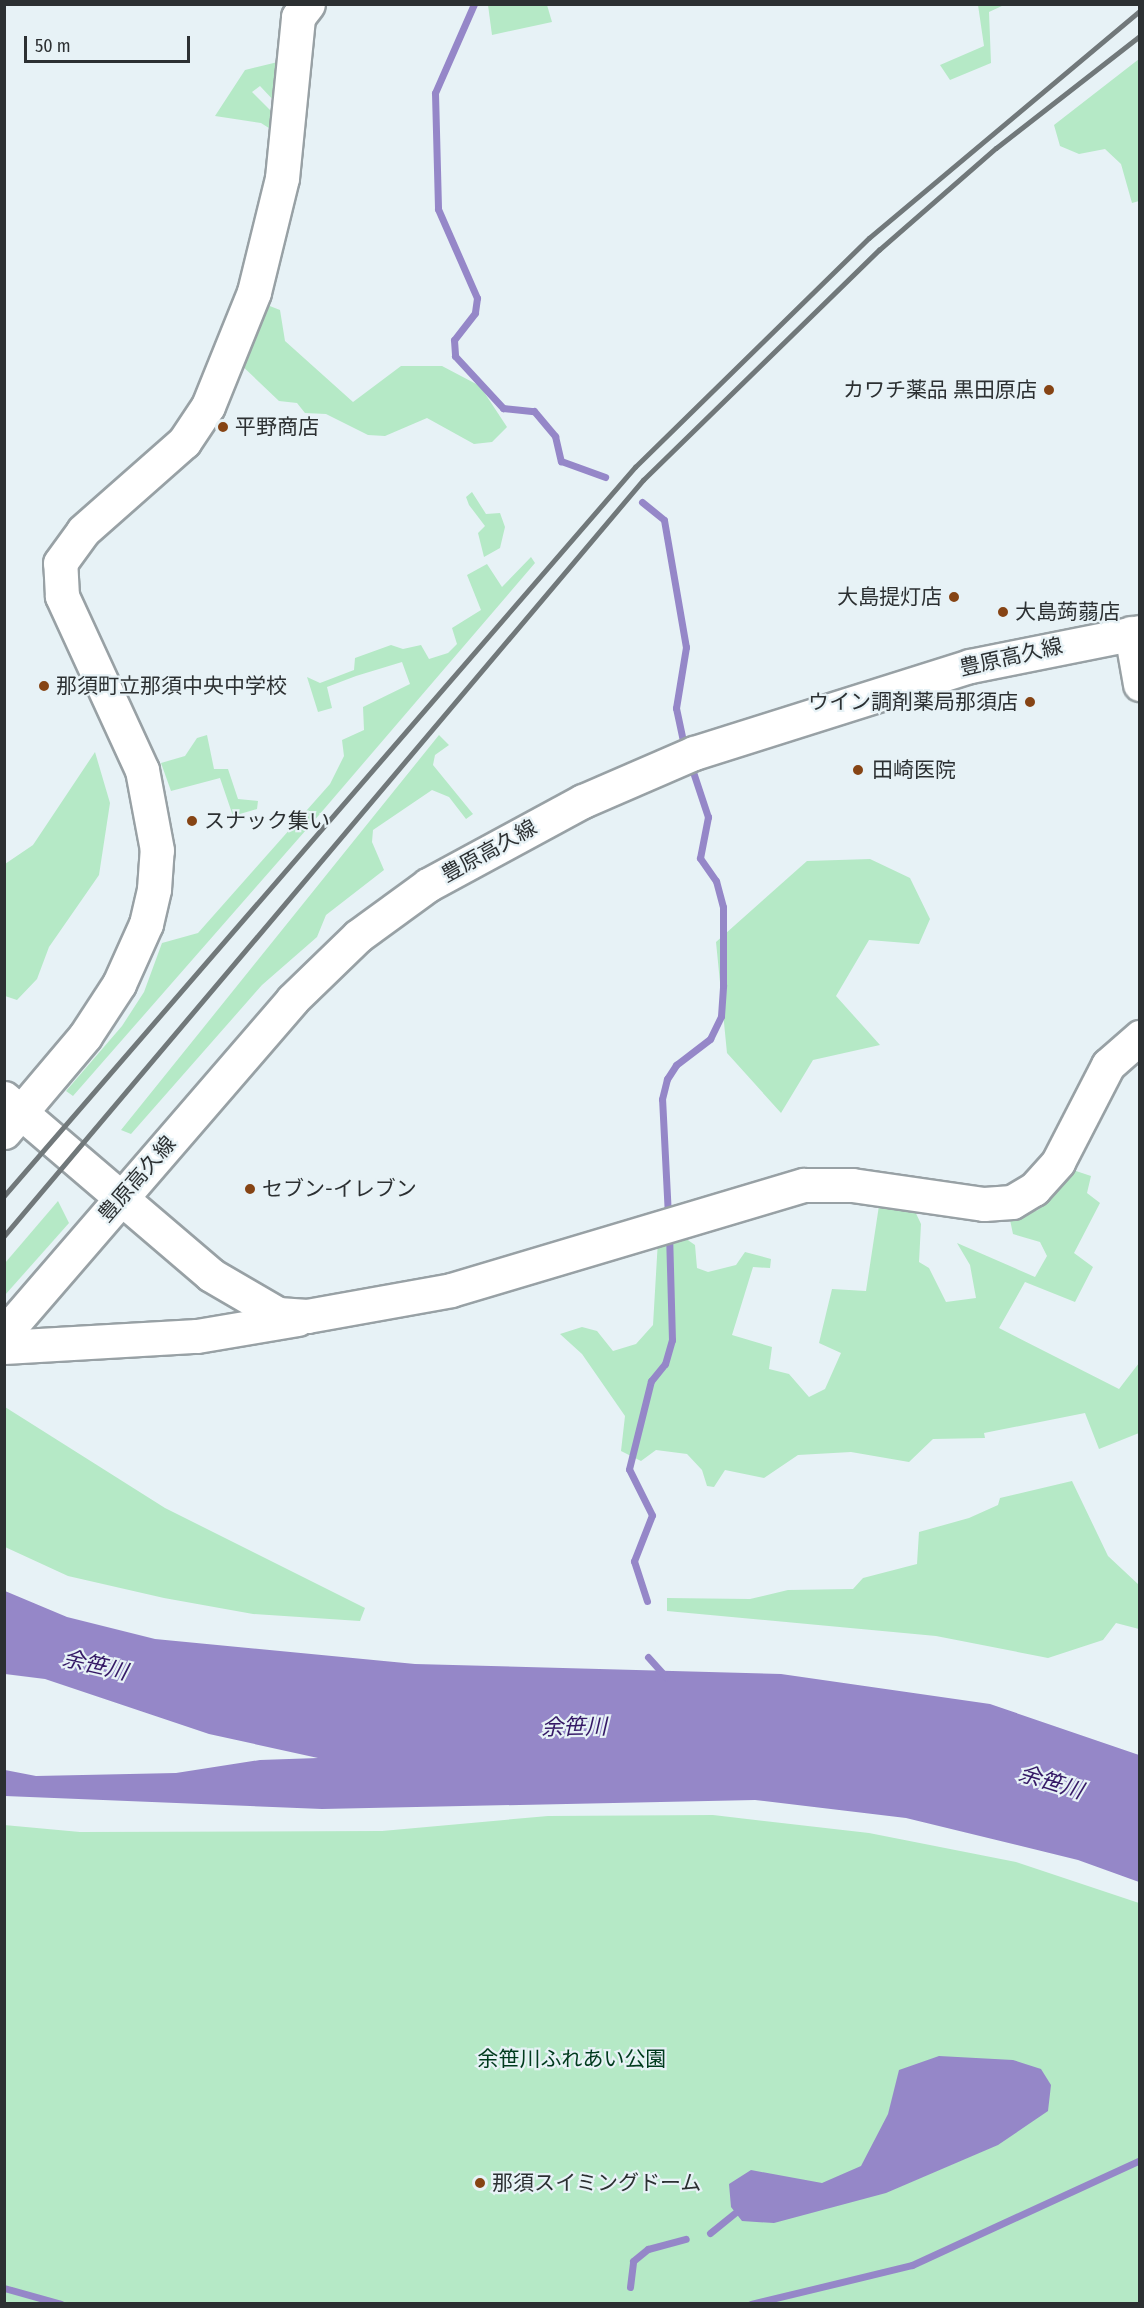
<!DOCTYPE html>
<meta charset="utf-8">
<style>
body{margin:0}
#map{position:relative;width:1144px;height:2308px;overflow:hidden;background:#e7f2f6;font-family:"Fira Sans Condensed","Noto Sans JP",sans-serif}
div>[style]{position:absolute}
.green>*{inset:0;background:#b5e9c6}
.water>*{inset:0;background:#9587c8}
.stream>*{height:7px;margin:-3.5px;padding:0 3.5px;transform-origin:3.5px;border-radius:3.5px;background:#9587c8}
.roads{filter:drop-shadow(2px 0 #98a1a5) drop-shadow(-2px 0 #98a1a5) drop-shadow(0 2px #98a1a5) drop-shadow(0 -2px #98a1a5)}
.minor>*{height:33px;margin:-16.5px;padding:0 16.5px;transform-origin:16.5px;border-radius:16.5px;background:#fff}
.major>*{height:33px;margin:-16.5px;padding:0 16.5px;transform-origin:16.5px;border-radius:16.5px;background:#fff}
.rail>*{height:4.5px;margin:-2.25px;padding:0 2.25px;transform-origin:2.25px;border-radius:2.25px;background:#71787a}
.dots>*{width:16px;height:16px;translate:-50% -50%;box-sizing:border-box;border:3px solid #e7f2f6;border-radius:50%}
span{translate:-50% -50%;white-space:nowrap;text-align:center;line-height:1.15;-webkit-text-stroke:4.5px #e7f2f6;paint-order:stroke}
.poi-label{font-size:21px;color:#2c3032}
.right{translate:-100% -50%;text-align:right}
.left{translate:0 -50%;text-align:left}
.street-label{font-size:21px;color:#2c3032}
.park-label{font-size:21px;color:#003a1d}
.water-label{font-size:22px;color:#351966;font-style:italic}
.frame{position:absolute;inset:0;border:6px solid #2c3032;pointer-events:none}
.scale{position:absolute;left:24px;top:36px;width:166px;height:27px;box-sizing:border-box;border:3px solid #2c3032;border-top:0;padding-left:8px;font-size:18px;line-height:21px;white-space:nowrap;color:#2c3032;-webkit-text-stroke:4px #e7f2f6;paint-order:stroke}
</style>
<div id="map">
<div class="green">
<div style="clip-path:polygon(488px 5px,547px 5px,552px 22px,492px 35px)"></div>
<div style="clip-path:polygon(978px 5px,1004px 5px,989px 12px,991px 63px,950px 80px,940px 65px,984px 46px)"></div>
<div style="clip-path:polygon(1139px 59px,1139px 201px,1132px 203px,1121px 164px,1105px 149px,1079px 154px,1060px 146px,1054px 125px)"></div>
<div style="clip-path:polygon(282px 61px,276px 103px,260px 86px,252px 92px,280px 120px,272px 130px,261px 123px,215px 116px,245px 70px)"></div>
<div style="clip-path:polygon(262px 303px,280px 310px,285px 341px,353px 402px,401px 366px,442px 366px,480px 386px,507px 427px,492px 442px,474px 444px,427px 418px,385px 436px,368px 435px,326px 414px,305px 413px,297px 403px,279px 401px,237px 361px)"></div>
<div style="clip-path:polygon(472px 492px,486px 514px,500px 513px,505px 527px,500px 548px,484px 557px,478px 533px,485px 526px,469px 505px,466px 497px)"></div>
<div style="clip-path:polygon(531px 557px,535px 563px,313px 822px,73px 1096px,66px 1091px,122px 1026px,144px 992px,162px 943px,198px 933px,330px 784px,344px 756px,342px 740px,364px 730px,363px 707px,410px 684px,402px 662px,356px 676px,327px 687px,332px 708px,318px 712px,307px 677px,320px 683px,354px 670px,355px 658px,391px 645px,403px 649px,421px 645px,429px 659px,448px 653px,457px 644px,452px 628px,481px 610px,467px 575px,487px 564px,502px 587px)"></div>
<div style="clip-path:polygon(207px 735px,214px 769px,228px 769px,238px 799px,258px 801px,257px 809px,233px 816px,220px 778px,171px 791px,161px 763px,185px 756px,197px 738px)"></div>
<div style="clip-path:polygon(439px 735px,449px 745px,435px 755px,433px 765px,473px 814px,466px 819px,449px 797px,432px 790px,373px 830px,372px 842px,384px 870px,326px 915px,317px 937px,262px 985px,131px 1134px,121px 1130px)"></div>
<div style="clip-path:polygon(95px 752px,110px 803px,99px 875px,49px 947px,37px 979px,17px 1000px,5px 996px,5px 864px,33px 845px)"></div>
<div style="clip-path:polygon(870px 859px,910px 878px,930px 919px,919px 944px,869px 940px,836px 996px,880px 1045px,813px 1060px,781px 1113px,727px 1053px,716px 942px,807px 861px)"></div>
<div style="clip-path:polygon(1073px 1170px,1091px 1176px,1087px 1193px,1100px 1203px,1074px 1253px,1093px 1267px,1075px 1302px,1025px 1282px,999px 1328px,1119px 1389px,1139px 1363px,1139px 1433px,1099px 1449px,1085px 1413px,984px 1433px,985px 1438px,933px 1439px,909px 1462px,851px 1452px,798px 1455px,764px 1478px,725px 1470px,714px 1487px,707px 1486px,702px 1470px,687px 1454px,656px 1450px,641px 1461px,621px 1451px,625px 1416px,582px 1354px,560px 1334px,582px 1327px,597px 1331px,613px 1351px,636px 1344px,653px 1325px,658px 1240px,682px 1236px,695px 1245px,697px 1268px,708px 1272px,736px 1265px,745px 1252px,771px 1259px,770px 1268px,753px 1267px,732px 1335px,772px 1347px,769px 1369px,789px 1374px,809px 1397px,825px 1389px,841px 1353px,819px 1343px,832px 1289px,866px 1291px,880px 1199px,912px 1205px,921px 1224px,919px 1262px,929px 1268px,946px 1302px,976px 1298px,970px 1265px,957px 1243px,1035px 1277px,1047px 1256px,1040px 1242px,1013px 1234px,1010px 1220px,1038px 1210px)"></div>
<div style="clip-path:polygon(58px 1201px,69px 1223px,5px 1295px,5px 1263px)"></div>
<div style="clip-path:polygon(5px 1407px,165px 1508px,365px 1608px,360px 1621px,253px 1614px,164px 1598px,68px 1576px,5px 1547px)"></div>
<div style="clip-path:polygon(1072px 1481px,1108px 1556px,1139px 1585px,1139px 1629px,1116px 1623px,1103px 1640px,1048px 1658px,936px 1636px,667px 1611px,667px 1598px,750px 1599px,788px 1590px,853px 1589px,863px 1578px,917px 1564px,919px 1532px,969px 1518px,998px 1505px,1000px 1498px)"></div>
<div style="clip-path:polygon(713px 1815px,869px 1833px,1016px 1862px,1139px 1903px,1139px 2303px,5px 2303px,4px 1825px,80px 1832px,382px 1831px,548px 1816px)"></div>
</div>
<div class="water">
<div style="clip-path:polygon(5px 1591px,67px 1617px,155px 1639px,415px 1664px,781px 1674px,990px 1704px,1139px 1755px,1139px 1882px,1078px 1860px,906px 1818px,755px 1800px,322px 1809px,5px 1796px,5px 1770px,36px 1776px,176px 1773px,260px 1760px,318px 1758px,209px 1734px,45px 1679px,5px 1674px)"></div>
<div style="clip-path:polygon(939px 2056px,1013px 2060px,1041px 2069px,1051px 2085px,1048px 2111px,998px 2145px,886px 2193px,774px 2223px,742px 2221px,731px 2207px,729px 2184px,751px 2170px,822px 2183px,861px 2166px,888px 2114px,899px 2070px)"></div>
</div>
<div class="stream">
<div style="left:474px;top:4px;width:97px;rotate:113.7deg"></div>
<div style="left:435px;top:93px;width:116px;rotate:88.5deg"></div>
<div style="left:438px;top:209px;width:97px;rotate:66.3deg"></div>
<div style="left:477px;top:298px;width:15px;rotate:98deg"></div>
<div style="left:475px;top:313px;width:34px;rotate:128deg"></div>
<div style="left:454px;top:340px;width:16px;rotate:86deg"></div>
<div style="left:455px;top:356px;width:71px;rotate:47.3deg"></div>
<div style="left:503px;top:408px;width:31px;rotate:6deg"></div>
<div style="left:534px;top:411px;width:33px;rotate:50deg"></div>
<div style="left:555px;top:436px;width:26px;rotate:77deg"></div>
<div style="left:561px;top:461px;width:47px;rotate:20deg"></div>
<div style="left:642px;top:502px;width:28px;rotate:39deg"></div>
<div style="left:664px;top:520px;width:129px;rotate:80.2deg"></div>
<div style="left:686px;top:647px;width:62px;rotate:99.3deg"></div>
<div style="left:676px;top:708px;width:40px;rotate:78deg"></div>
<div style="left:668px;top:1216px;width:117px;rotate:-92.9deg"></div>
<div style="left:662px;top:1099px;width:21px;rotate:-76deg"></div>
<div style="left:667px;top:1079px;width:17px;rotate:-57deg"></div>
<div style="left:676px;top:1065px;width:43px;rotate:-37.4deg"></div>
<div style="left:710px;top:1039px;width:25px;rotate:-64deg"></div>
<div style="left:721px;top:1016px;width:31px;rotate:-86deg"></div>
<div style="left:723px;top:985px;width:78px;rotate:-90deg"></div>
<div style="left:723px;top:907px;width:27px;rotate:-105deg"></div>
<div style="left:716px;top:881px;width:28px;rotate:-125deg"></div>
<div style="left:700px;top:858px;width:42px;rotate:-79deg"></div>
<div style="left:708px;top:817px;width:57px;rotate:-108.4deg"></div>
<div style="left:647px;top:1601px;width:42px;rotate:-108deg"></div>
<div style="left:634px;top:1561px;width:49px;rotate:-68.6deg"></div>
<div style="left:652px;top:1515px;width:51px;rotate:-116.6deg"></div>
<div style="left:629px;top:1469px;width:91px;rotate:-76deg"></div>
<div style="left:651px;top:1381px;width:22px;rotate:-51deg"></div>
<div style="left:665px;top:1364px;width:25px;rotate:-74deg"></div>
<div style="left:672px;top:1340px;width:107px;rotate:-91.6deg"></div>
<div style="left:648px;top:1657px;width:27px;rotate:48deg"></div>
<div style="left:710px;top:2233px;width:32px;rotate:-39deg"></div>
<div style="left:630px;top:2287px;width:26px;rotate:-83deg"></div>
<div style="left:633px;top:2261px;width:19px;rotate:-39deg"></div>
<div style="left:648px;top:2249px;width:39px;rotate:-15deg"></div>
<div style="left:4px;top:2288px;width:59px;rotate:15.7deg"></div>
<div style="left:751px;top:2304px;width:166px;rotate:-13.6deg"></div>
<div style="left:912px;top:2265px;width:251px;rotate:-24.7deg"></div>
</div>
<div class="roads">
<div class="minor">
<div style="left:1131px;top:633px;width:52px;rotate:80deg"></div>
<div style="left:4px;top:1098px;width:272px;rotate:40.5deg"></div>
<div style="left:211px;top:1275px;width:78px;rotate:30.2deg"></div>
<div style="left:278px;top:1314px;width:29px;rotate:4deg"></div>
<div style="left:307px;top:1316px;width:146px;rotate:-10.2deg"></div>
<div style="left:451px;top:1290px;width:368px;rotate:-16.6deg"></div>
<div style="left:804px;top:1185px;width:48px"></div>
<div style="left:852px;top:1185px;width:133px;rotate:8.2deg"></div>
<div style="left:984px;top:1204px;width:28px;rotate:-4deg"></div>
<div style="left:1012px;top:1202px;width:26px;rotate:-31deg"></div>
<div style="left:1034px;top:1189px;width:36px;rotate:-48deg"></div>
<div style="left:1058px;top:1162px;width:109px;rotate:-62.7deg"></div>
<div style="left:1108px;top:1065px;width:43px;rotate:-41.2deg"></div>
<div style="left:4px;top:1132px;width:126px;rotate:-49.8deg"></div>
<div style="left:85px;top:1036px;width:62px;rotate:-56.8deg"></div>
<div style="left:119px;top:984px;width:66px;rotate:-65.8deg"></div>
<div style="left:146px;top:924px;width:36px;rotate:-77deg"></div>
<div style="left:154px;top:889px;width:39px;rotate:-86deg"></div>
<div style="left:157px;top:850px;width:81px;rotate:-100.6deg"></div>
<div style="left:142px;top:770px;width:192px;rotate:-114.7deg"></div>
<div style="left:62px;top:596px;width:33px;rotate:-93deg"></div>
<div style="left:60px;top:563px;width:39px;rotate:-54deg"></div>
<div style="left:83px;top:531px;width:135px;rotate:-41.4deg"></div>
<div style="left:184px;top:442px;width:43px;rotate:-56.3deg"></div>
<div style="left:208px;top:406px;width:123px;rotate:-68deg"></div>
<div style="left:254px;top:292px;width:117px;rotate:-76.2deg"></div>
<div style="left:282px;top:178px;width:162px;rotate:-84.3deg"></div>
<div style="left:298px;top:17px;width:16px;rotate:-52deg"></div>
<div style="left:4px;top:1347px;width:193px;rotate:-3.3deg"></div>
<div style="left:197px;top:1336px;width:102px;rotate:-9.6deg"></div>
</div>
<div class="major">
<div style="left:4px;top:1334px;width:441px;rotate:-49.2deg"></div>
<div style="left:292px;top:1000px;width:92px;rotate:-44.1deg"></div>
<div style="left:358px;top:936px;width:87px;rotate:-36.1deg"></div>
<div style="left:428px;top:885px;width:176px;rotate:-28.5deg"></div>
<div style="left:583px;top:801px;width:121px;rotate:-23.4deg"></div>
<div style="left:694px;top:753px;width:289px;rotate:-17.5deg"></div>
<div style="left:970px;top:666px;width:173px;rotate:-11.3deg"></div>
</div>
</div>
<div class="rail">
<div style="left:4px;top:1196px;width:964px;rotate:-49.12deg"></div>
<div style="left:635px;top:467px;width:327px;rotate:-44.4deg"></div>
<div style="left:869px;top:238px;width:354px;rotate:-40deg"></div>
<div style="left:4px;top:1236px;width:990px;rotate:-49.79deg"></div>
<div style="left:643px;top:480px;width:330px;rotate:-44.3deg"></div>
<div style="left:879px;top:250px;width:155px;rotate:-41.1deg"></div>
<div style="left:996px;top:148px;width:182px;rotate:-37.9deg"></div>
</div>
<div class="dots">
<div style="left:1049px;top:390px;background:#864414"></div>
<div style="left:223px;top:427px;background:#864414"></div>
<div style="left:954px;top:597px;background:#864414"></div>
<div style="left:1003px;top:612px;background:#864414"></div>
<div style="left:44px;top:686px;background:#864414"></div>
<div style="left:1030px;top:702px;background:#864414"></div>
<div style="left:858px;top:770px;background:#864414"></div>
<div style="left:192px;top:821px;background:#864414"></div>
<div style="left:250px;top:1189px;background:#864414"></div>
<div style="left:480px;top:2183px;background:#864414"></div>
</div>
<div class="poi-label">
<span class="right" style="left:1037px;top:390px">カワチ薬品 黒田原店</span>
<span class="left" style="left:235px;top:427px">平野商店</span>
<span class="right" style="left:942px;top:597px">大島提灯店</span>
<span class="left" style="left:1015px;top:612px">大島蒟蒻店</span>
<span class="left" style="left:56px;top:686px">那須町立那須中央中学校</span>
<span class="right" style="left:1018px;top:702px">ウイン調剤薬局那須店</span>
<span class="left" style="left:872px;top:770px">田崎医院</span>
<span class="left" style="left:204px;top:821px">スナック集い</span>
<span class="left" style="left:262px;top:1189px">セブン-イレブン</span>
<span class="left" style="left:492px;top:2183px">那須スイミングドーム</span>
</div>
<div class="street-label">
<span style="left:1011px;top:657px;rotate:-13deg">豊原高久線</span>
<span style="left:489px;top:851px;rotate:-29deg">豊原高久線</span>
<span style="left:137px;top:1179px;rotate:-49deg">豊原高久線</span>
</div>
<div class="park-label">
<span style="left:572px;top:2059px">余笹川ふれあい公園</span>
</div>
<div class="water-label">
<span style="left:95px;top:1665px;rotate:13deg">余笹川</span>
<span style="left:574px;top:1727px;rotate:-1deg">余笹川</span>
<span style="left:1051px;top:1782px;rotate:17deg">余笹川</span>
</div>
<div class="frame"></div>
<div class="scale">50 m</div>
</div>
